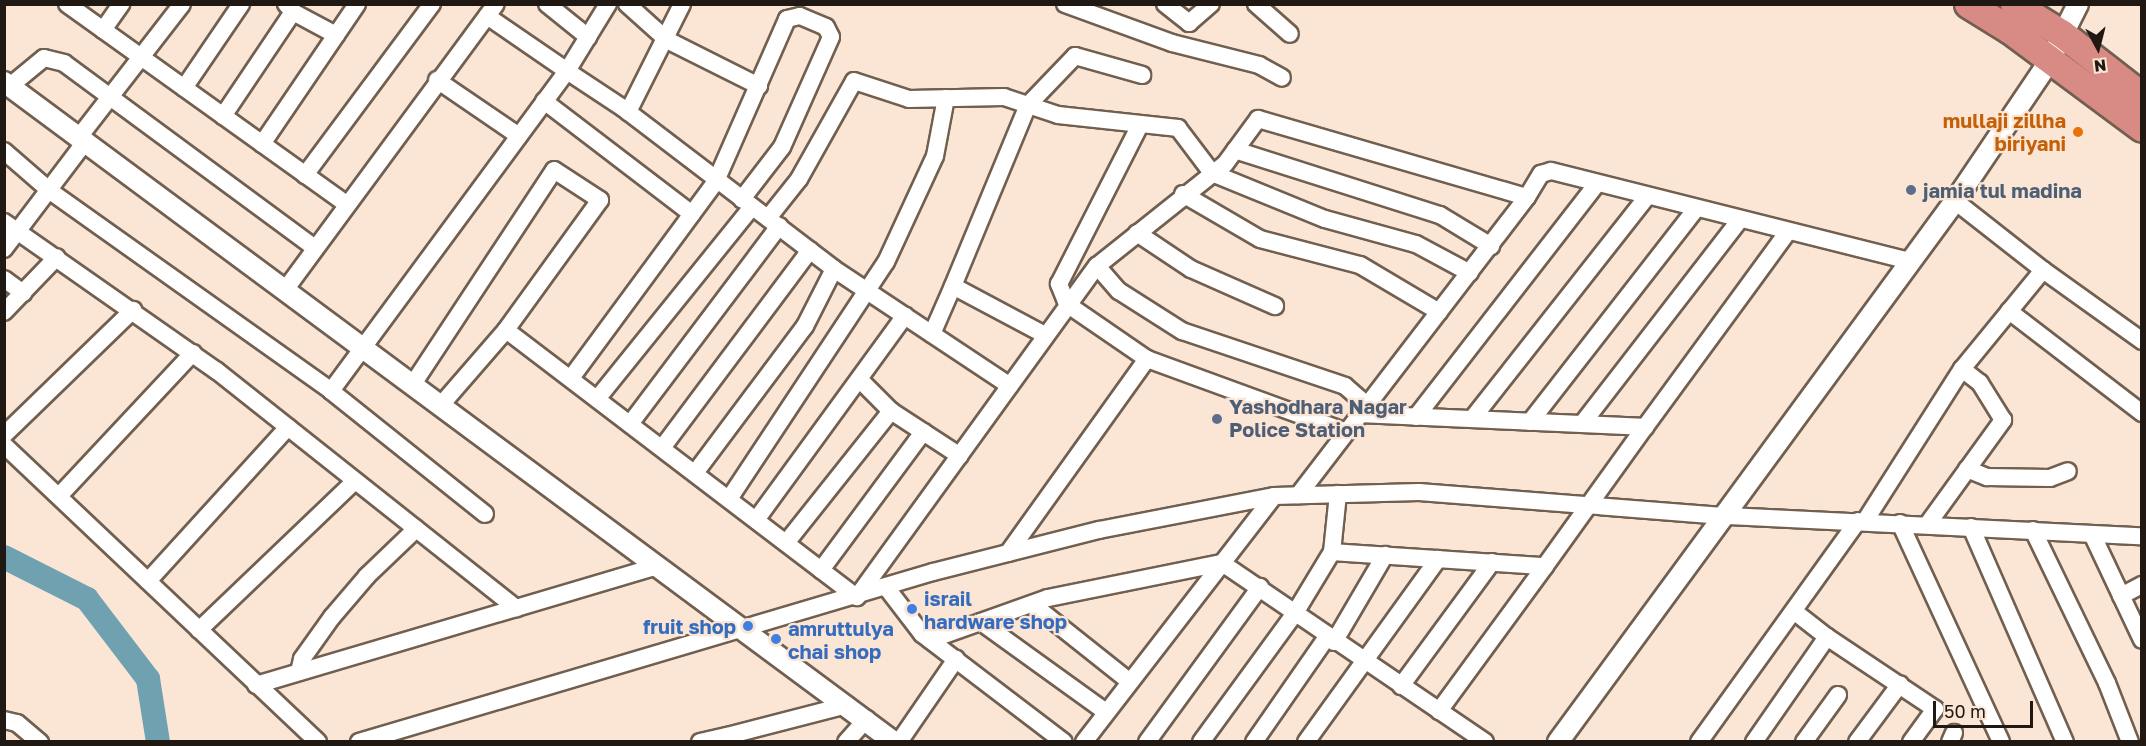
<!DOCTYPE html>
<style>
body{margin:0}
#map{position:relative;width:2146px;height:746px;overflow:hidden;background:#fbe6d5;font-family:"Golos Text",sans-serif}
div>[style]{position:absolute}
.river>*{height:24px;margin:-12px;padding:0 12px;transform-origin:12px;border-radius:12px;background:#6fa1b1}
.roads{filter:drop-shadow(2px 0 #715f50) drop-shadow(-2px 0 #715f50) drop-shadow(0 2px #715f50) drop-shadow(0 -2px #715f50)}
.minor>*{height:16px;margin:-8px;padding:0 8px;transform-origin:8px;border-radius:8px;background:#fff}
.tertiary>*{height:20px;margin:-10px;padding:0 10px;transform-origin:10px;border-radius:10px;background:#fff}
.trunk>*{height:27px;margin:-13.5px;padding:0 13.5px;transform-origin:13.5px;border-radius:13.5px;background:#d88a84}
.dots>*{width:16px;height:16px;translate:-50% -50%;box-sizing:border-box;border:3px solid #fbe6d5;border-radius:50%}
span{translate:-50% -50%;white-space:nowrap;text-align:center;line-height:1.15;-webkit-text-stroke:4.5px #fbe6d5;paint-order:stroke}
.food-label{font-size:20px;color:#c56008;font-weight:700}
.right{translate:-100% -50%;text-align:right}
.service-label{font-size:20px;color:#4e5e75;font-weight:700}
.left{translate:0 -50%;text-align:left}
.shop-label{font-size:20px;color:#366cbe;font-weight:700}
.frame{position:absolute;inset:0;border:6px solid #201812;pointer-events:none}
.north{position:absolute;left:2068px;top:18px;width:60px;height:60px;-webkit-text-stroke:4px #fbe6d5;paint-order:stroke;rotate:173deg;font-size:16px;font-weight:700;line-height:24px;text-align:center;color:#201812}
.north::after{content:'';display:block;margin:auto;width:21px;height:27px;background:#201812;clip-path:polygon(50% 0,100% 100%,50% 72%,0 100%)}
.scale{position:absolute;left:1933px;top:701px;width:100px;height:27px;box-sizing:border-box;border:3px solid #201812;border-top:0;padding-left:8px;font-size:18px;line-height:21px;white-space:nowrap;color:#201812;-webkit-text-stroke:4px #fbe6d5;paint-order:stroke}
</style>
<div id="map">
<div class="river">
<div style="left:4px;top:557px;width:93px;rotate:26.8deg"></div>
<div style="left:87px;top:599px;width:101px;rotate:52.7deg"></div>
<div style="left:148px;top:679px;width:64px;rotate:81deg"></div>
</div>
<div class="roads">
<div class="minor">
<div style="left:67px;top:4px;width:343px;rotate:35.6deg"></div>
<div style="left:547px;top:4px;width:53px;rotate:38.8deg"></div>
<div style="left:627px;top:4px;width:54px;rotate:42deg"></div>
<div style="left:667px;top:40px;width:103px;rotate:26.6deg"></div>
<div style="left:1065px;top:4px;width:114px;rotate:20deg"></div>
<div style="left:1172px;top:43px;width:90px;rotate:14.2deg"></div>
<div style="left:1259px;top:65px;width:26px;rotate:29deg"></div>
<div style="left:1165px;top:4px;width:31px;rotate:38deg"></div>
<div style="left:1189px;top:23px;width:29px;rotate:-41deg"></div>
<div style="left:1256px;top:4px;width:45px;rotate:41.4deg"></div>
<div style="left:293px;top:12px;width:49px;rotate:28.1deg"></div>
<div style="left:487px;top:16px;width:97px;rotate:34.5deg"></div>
<div style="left:567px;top:71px;width:79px;rotate:-58.5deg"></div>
<div style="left:103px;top:30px;width:32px;rotate:-55deg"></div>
<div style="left:437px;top:80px;width:99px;rotate:34.3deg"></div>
<div style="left:10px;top:86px;width:44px;rotate:-39.5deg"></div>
<div style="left:44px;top:58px;width:21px;rotate:14deg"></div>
<div style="left:64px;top:63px;width:312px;rotate:36.4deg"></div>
<div style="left:184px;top:88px;width:102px;rotate:-55.8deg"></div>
<div style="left:544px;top:101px;width:186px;rotate:37.4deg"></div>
<div style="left:628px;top:112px;width:121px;rotate:-63.4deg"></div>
<div style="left:223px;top:116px;width:125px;rotate:-56.1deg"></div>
<div style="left:293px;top:12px;width:11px;rotate:-131deg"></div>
<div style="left:79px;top:137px;width:168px;rotate:-52.2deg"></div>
<div style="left:262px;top:144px;width:169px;rotate:-55.8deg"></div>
<div style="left:1235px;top:150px;width:215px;rotate:17.6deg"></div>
<div style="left:1440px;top:215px;width:60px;rotate:31.3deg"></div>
<div style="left:4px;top:151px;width:61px;rotate:41deg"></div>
<div style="left:50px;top:191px;width:345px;rotate:35.4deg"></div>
<div style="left:331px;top:391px;width:398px;rotate:-53.6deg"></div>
<div style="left:567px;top:71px;width:67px;rotate:33.5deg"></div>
<div style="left:623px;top:108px;width:265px;rotate:37.3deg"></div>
<div style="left:834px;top:269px;width:211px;rotate:33.6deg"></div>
<div style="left:305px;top:175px;width:213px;rotate:-53.4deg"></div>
<div style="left:1183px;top:194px;width:89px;rotate:30.3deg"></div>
<div style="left:1260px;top:239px;width:103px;rotate:14.6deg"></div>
<div style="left:1360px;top:265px;width:92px;rotate:30.7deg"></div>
<div style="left:1527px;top:197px;width:27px;rotate:-59deg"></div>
<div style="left:1541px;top:174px;width:10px;rotate:-17deg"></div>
<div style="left:1551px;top:171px;width:370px;rotate:14.1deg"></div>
<div style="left:768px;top:218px;width:50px;rotate:-51.5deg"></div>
<div style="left:799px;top:179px;width:112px;rotate:-60.7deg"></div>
<div style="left:854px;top:81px;width:58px;rotate:18.1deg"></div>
<div style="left:909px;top:99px;width:95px;rotate:-1.2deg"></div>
<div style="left:1004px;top:97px;width:57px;rotate:18.4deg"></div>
<div style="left:1058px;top:115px;width:121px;rotate:6.2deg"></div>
<div style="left:1178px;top:128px;width:56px;rotate:52.9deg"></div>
<div style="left:1212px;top:173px;width:122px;rotate:22.2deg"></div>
<div style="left:1325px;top:219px;width:94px;rotate:15.4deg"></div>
<div style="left:1416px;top:244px;width:61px;rotate:28.2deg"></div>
<div style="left:4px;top:222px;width:260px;rotate:35deg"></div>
<div style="left:217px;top:371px;width:382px;rotate:38.4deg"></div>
<div style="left:1137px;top:233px;width:65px;rotate:33.7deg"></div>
<div style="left:1191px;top:269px;width:92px;rotate:23.8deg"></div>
<div style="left:4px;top:249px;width:134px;rotate:-52.9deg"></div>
<div style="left:1097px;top:266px;width:33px;rotate:49deg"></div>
<div style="left:1119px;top:291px;width:75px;rotate:32.4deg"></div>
<div style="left:1182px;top:331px;width:172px;rotate:18.6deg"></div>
<div style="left:1345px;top:386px;width:29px;rotate:41deg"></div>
<div style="left:2043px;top:270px;width:122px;rotate:35.6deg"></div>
<div style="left:4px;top:279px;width:24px;rotate:36deg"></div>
<div style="left:285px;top:290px;width:355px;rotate:-53.6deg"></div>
<div style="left:2009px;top:311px;width:168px;rotate:37.5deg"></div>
<div style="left:4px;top:312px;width:76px;rotate:-46.1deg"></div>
<div style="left:932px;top:334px;width:52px;rotate:-66.4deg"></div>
<div style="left:1045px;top:335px;width:104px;rotate:-152deg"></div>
<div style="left:953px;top:286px;width:196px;rotate:-67.5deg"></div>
<div style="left:1028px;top:105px;width:68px;rotate:-46.2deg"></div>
<div style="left:1075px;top:56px;width:70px;rotate:15.8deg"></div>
<div style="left:1147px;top:359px;width:212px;rotate:20.1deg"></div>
<div style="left:571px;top:378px;width:245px;rotate:-53.6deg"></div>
<div style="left:716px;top:181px;width:177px;rotate:-66.3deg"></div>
<div style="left:787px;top:19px;width:13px;rotate:-13deg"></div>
<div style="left:800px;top:16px;width:28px;rotate:23deg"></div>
<div style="left:826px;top:27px;width:11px;rotate:63deg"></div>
<div style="left:831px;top:37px;width:120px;rotate:114deg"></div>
<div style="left:782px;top:147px;width:66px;rotate:127.6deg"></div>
<div style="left:413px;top:384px;width:256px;rotate:-56.6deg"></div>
<div style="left:554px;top:170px;width:55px;rotate:33.1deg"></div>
<div style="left:600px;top:200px;width:160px;rotate:125.9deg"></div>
<div style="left:331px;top:391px;width:197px;rotate:38.6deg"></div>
<div style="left:597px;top:399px;width:247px;rotate:-51.1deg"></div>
<div style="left:441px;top:405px;width:99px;rotate:-49.1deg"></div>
<div style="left:506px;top:330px;width:441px;rotate:37.3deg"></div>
<div style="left:857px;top:597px;width:409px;rotate:-54.1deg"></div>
<div style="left:1097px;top:266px;width:164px;rotate:-38.6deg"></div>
<div style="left:1225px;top:164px;width:56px;rotate:-53.7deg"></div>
<div style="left:1258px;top:119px;width:280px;rotate:16.2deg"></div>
<div style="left:1527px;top:197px;width:376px;rotate:127.5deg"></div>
<div style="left:891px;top:411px;width:82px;rotate:33.1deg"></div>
<div style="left:1416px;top:417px;width:295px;rotate:-52.2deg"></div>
<div style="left:1472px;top:419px;width:283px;rotate:-51.8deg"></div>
<div style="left:1530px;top:422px;width:269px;rotate:-52.1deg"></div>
<div style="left:630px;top:424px;width:248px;rotate:-53deg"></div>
<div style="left:1582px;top:424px;width:257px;rotate:-52.3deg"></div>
<div style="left:1645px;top:427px;width:240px;rotate:-53.8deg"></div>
<div style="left:4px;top:435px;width:180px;rotate:-44.1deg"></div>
<div style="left:4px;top:445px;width:432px;rotate:43.4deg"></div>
<div style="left:662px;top:448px;width:247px;rotate:-53.2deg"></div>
<div style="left:1967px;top:469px;width:22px;rotate:22deg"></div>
<div style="left:1987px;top:477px;width:63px;rotate:0.9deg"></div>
<div style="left:2050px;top:478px;width:19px;rotate:-21deg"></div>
<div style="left:695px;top:473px;width:184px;rotate:-53.2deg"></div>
<div style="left:805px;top:326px;width:64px;rotate:-63deg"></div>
<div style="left:1338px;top:494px;width:58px;rotate:95.9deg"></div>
<div style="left:1332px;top:552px;width:213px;rotate:3.8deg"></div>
<div style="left:1545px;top:566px;width:171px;rotate:-54.3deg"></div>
<div style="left:1645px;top:427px;width:284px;rotate:-177.4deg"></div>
<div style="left:59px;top:496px;width:196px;rotate:-46.9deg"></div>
<div style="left:729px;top:499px;width:284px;rotate:-56.5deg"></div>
<div style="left:886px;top:262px;width:117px;rotate:-65.2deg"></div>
<div style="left:935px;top:156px;width:59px;rotate:-79.3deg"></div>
<div style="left:756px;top:520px;width:253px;rotate:-53.9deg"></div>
<div style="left:1865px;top:521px;width:180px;rotate:-57.5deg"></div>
<div style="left:1962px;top:369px;width:128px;rotate:-50.7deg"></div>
<div style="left:2043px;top:270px;width:112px;rotate:-141.9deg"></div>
<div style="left:1900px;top:523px;width:241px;rotate:65.2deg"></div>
<div style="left:1927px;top:525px;width:130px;rotate:-54.1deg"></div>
<div style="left:2003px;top:420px;width:44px;rotate:-121.9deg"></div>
<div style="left:1980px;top:383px;width:23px;rotate:-142deg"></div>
<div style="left:1971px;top:527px;width:235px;rotate:66.4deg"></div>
<div style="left:2033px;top:530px;width:170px;rotate:64.2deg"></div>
<div style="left:2107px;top:683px;width:63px;rotate:68.7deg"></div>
<div style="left:2092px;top:534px;width:117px;rotate:64.7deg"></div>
<div style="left:786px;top:543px;width:169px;rotate:-51.5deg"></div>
<div style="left:891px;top:411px;width:45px;rotate:-135deg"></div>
<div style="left:1008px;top:553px;width:239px;rotate:-54.4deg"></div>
<div style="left:1147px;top:359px;width:97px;rotate:-145.5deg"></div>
<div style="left:1067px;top:304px;width:22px;rotate:-112deg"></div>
<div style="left:1059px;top:284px;width:178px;rotate:-63deg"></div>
<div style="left:821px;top:570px;width:172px;rotate:-53.5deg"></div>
<div style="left:148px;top:581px;width:208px;rotate:-47.7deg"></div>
<div style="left:886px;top:587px;width:59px;rotate:52.5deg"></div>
<div style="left:922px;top:634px;width:178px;rotate:37.3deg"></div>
<div style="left:2121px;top:596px;width:24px;rotate:-28deg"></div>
<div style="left:1032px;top:604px;width:125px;rotate:38.5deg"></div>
<div style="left:981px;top:622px;width:154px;rotate:35.8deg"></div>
<div style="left:199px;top:630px;width:216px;rotate:-43.7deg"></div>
<div style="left:1827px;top:637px;width:130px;rotate:33.7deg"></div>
<div style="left:1935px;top:709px;width:41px;rotate:126deg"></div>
<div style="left:930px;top:640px;width:125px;rotate:-19.6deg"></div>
<div style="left:1048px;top:598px;width:177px;rotate:-11.4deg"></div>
<div style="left:1222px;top:563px;width:318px;rotate:34.2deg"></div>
<div style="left:1334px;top:642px;width:101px;rotate:-59.6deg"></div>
<div style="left:299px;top:672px;width:13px;rotate:-77deg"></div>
<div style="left:302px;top:659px;width:52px;rotate:-54.5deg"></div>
<div style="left:332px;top:617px;width:54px;rotate:-49.5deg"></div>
<div style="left:367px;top:576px;width:68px;rotate:-43.8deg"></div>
<div style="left:256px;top:685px;width:420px;rotate:-16.5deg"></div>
<div style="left:1401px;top:686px;width:154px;rotate:-53.7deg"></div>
<div style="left:1439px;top:711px;width:180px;rotate:-53.8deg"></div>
<div style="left:4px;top:720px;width:13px;rotate:13deg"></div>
<div style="left:17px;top:723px;width:30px;rotate:40deg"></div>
<div style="left:359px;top:742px;width:599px;rotate:-16.5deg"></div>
<div style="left:933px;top:572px;width:171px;rotate:-14.2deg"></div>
<div style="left:1099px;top:530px;width:178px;rotate:-11deg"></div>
<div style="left:1274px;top:496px;width:145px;rotate:-1.6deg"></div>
<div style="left:1419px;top:492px;width:308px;rotate:4.5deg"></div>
<div style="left:1726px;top:516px;width:416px;rotate:2.8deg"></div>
<div style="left:700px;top:742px;width:28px;rotate:-13deg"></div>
<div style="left:733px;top:742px;width:8px;rotate:-135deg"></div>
<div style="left:727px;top:736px;width:124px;rotate:-14.5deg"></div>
<div style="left:846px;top:742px;width:31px;rotate:-48deg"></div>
<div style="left:899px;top:742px;width:101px;rotate:-55.5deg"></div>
<div style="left:1084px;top:742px;width:311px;rotate:-52.3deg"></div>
<div style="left:1147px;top:742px;width:192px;rotate:-53.9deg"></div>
<div style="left:1201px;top:742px;width:160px;rotate:-53.9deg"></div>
<div style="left:1295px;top:613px;width:71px;rotate:-58.8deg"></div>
<div style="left:1254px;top:742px;width:128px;rotate:-55.2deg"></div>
<div style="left:1306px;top:742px;width:226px;rotate:-54.2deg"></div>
<div style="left:1699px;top:742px;width:272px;rotate:-54.3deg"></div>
<div style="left:1754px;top:742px;width:128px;rotate:-55.2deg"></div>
<div style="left:1827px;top:637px;width:41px;rotate:-142deg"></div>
<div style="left:1804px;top:742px;width:58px;rotate:-54.1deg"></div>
<div style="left:1857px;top:742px;width:72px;rotate:-53.4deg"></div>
<div style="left:1950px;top:742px;width:10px;rotate:-66deg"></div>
</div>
<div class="tertiary">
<div style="left:4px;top:82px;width:1108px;rotate:36.56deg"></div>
<div style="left:1558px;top:742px;width:671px;rotate:-53.73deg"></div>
<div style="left:1955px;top:201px;width:170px;rotate:-56deg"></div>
<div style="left:2050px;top:60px;width:63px;rotate:-63.4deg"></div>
</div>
<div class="trunk">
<div style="left:1968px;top:4px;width:49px;rotate:31.8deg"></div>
<div style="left:2010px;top:30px;width:164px;rotate:36.6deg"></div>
<div style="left:2014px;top:4px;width:55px;rotate:31.7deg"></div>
<div style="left:2061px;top:33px;width:103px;rotate:37.9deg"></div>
</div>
</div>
<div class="dots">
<div style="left:2078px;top:132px;background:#e8710a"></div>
<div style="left:1911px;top:190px;background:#5c6f8a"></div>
<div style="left:1217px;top:419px;background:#5c6f8a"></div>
<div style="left:912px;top:609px;background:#3f7fe0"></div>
<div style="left:748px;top:626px;background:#3f7fe0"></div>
<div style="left:776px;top:639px;background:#3f7fe0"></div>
</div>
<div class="food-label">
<span class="right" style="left:2066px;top:132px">mullaji zillha<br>biriyani</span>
</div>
<div class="service-label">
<span class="left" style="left:1923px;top:190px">jamia tul madina</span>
<span class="left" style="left:1229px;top:418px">Yashodhara Nagar<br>Police Station</span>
</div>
<div class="shop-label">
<span class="left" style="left:924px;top:610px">israil<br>hardware shop</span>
<span class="right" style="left:736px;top:626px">fruit shop</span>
<span class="left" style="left:788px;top:640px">amruttulya<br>chai shop</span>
</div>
<div class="frame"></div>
<div class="north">N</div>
<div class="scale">50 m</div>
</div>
